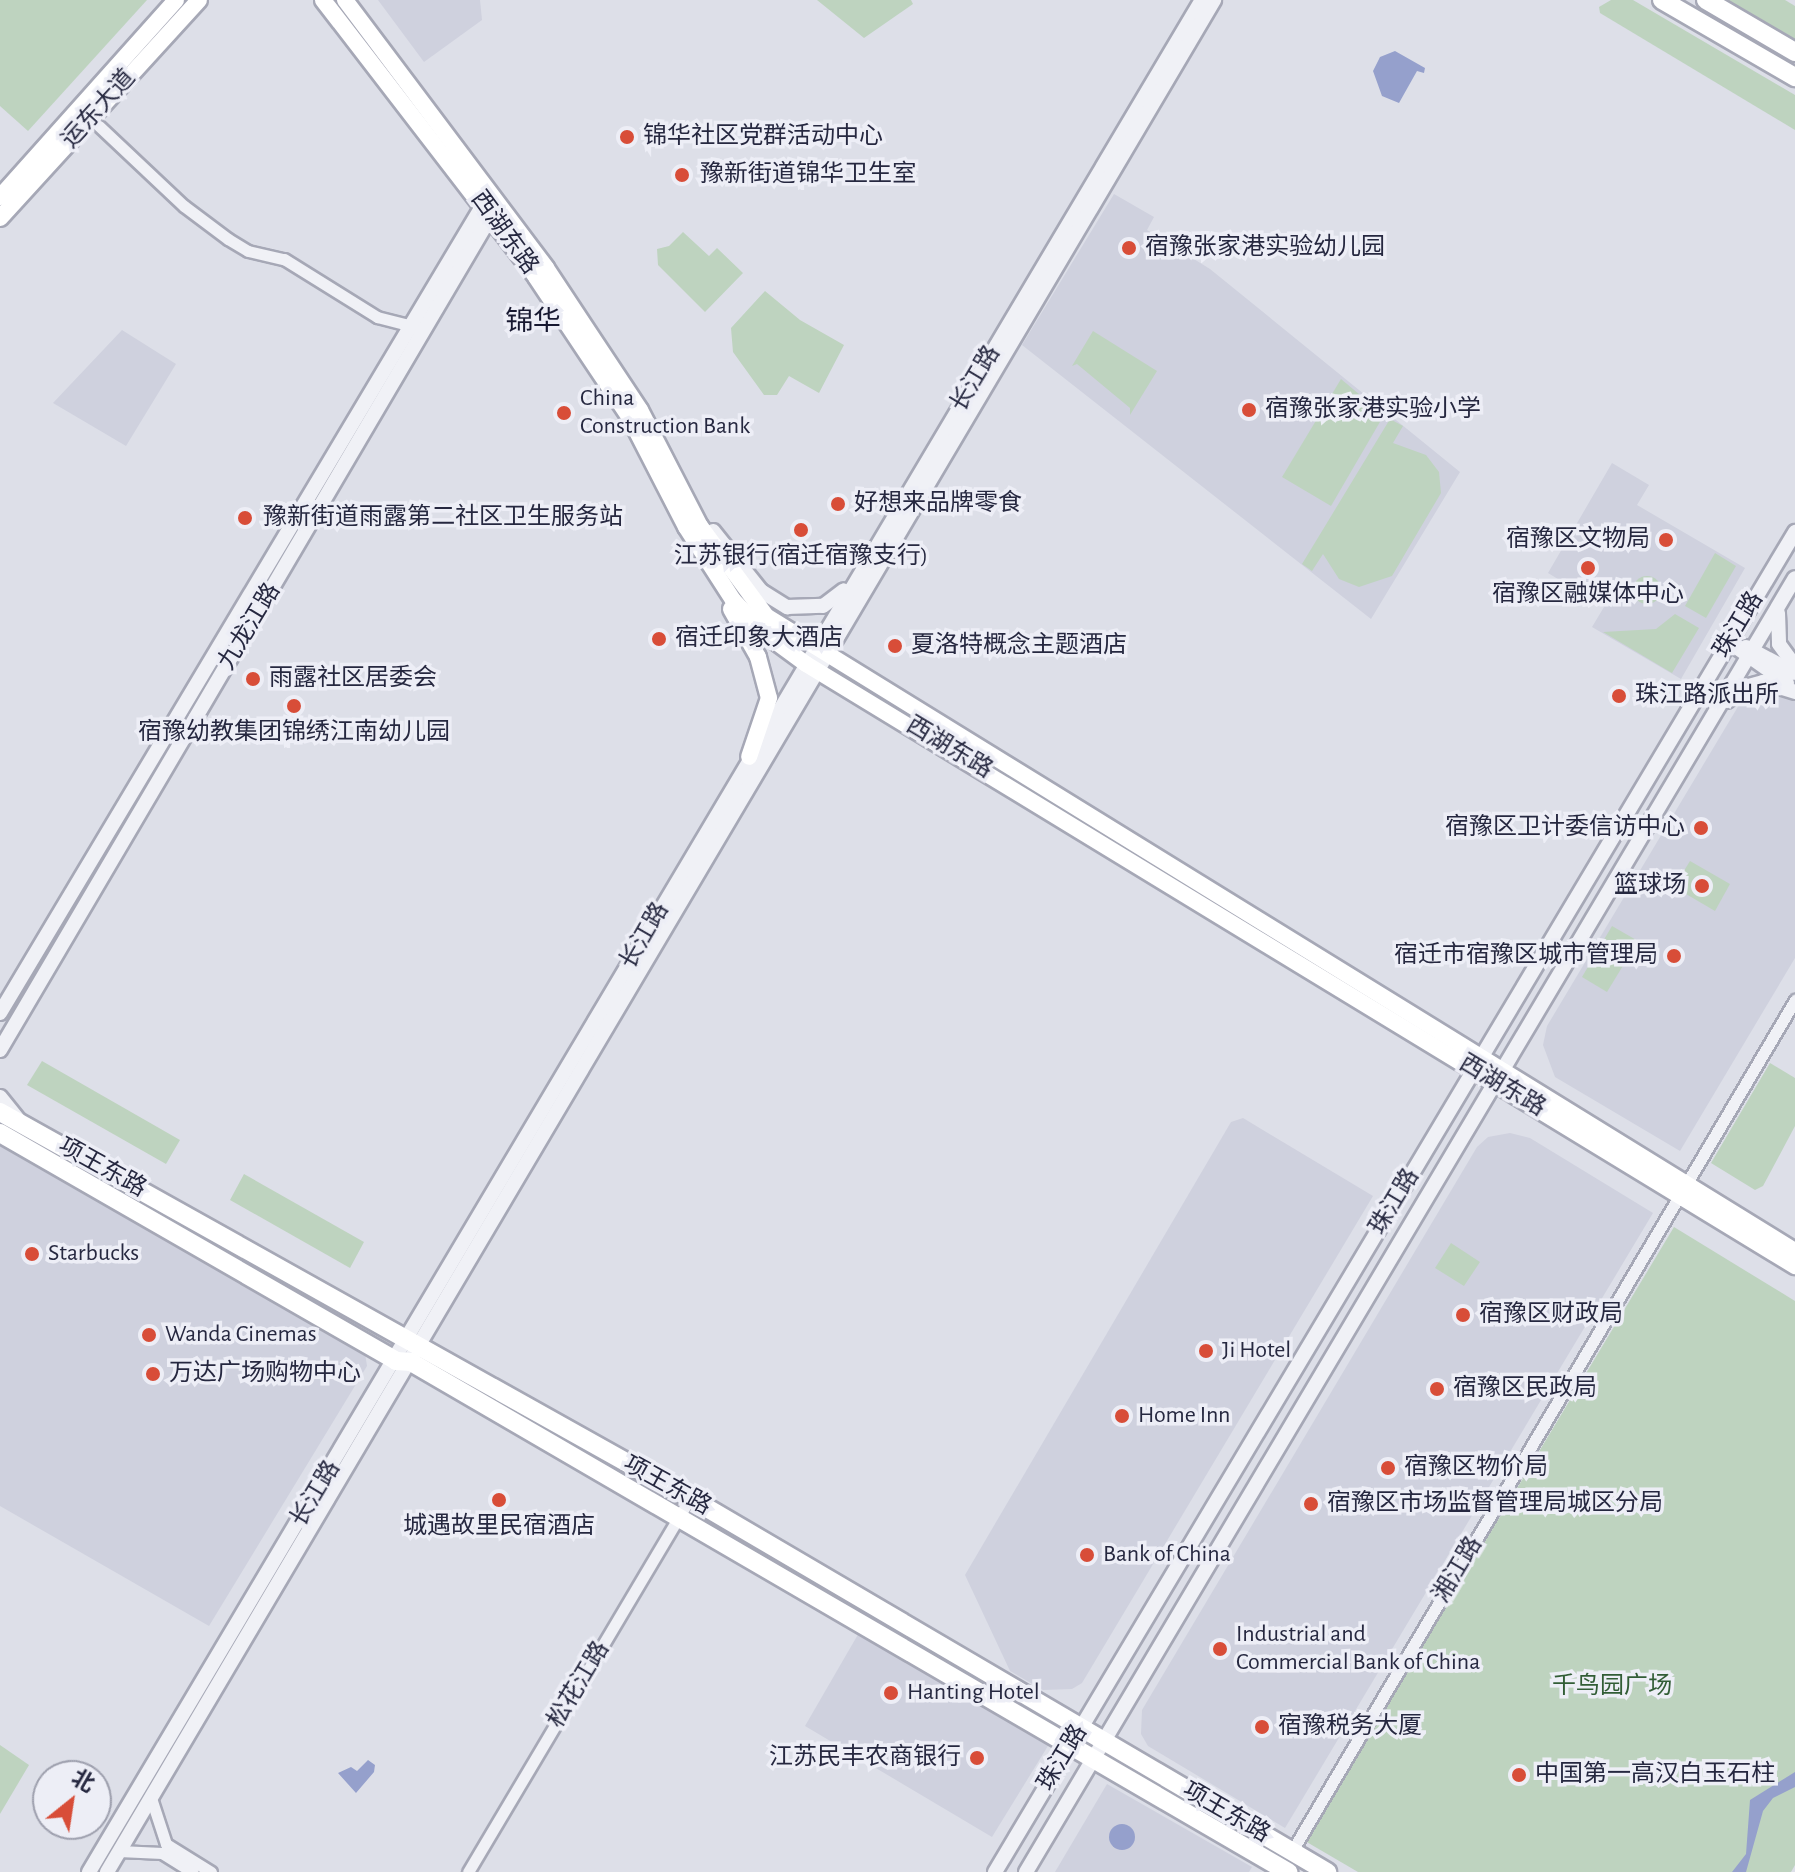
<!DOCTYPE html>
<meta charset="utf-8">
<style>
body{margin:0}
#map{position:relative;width:1795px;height:1872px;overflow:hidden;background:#dddfe8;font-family:"Alegreya Sans","Noto Sans SC",sans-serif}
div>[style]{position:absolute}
.built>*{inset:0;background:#cfd1de}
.green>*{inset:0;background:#bed3bf}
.round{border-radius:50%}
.water>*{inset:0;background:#95a0cc}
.roads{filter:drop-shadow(2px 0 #a6a8b6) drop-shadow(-2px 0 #a6a8b6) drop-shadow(0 2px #a6a8b6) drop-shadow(0 -2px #a6a8b6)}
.minor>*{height:11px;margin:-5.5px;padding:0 5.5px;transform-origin:5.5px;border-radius:5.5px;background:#f0f1f6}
.tertiary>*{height:14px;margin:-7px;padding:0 7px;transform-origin:7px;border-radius:7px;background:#f0f1f6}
.secondary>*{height:16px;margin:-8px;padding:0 8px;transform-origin:8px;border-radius:8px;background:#fff}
.primary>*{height:18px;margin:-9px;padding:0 9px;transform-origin:9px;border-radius:9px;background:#fff}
.dots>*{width:22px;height:22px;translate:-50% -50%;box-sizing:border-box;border:4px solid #edeef6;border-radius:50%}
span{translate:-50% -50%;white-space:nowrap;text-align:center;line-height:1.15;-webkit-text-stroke:7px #edeef6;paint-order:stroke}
.street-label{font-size:24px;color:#262840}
.poi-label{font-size:24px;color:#262840}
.left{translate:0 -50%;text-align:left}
.right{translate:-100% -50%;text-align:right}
.park-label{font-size:24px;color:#325d36}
.quarter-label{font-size:28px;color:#181931}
.north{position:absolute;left:32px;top:1760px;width:80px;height:80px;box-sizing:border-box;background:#edeef6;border:2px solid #9d9fad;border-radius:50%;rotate:30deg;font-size:22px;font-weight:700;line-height:32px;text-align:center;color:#262840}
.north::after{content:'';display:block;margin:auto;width:28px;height:36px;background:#d84d38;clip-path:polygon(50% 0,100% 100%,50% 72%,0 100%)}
</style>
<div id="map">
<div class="built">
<div style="clip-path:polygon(378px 0,480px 0,482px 20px,424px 62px)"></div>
<div style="clip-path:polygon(1114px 194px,1154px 217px,1147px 230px,1210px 269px,1460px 472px,1371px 619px,1022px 345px)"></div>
<div style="clip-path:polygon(122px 330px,176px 364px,126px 446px,53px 403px)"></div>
<div style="clip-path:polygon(1612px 463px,1649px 485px,1637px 505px,1745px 568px,1681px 679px,1592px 627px,1604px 607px,1548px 573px)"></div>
<div style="clip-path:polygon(1767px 687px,1795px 696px,1795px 958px,1680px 1151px,1555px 1077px,1543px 1045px,1547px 1026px,1739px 705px)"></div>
<div style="clip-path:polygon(1243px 1118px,1373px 1196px,1082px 1683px,1072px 1689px,1043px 1690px,1010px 1671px,965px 1575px,1231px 1122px)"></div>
<div style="clip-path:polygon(1510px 1133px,1530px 1138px,1653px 1213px,1285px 1828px,1148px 1746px,1141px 1734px,1142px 1710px,1477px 1147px,1488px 1137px)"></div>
<div style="clip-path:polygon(0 1144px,365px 1353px,367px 1366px,209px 1626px,0 1506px)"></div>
<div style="clip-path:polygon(860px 1631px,1051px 1741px,992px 1837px,805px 1726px)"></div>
<div style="clip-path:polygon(1107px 1784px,1252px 1867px,1249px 1872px,1055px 1872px)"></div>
</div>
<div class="green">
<div style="clip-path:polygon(0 0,147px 0,28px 131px,0 106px)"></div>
<div style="clip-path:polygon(817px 0,911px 0,913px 4px,864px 38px)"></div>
<div style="clip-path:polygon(1611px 0,1633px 0,1795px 95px,1795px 130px,1600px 13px,1599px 7px)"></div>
<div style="clip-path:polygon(1727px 0,1785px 0,1795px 6px,1795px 40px)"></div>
<div style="clip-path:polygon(683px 232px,709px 256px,717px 248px,743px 273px,705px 312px,658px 265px,657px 249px,669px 246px)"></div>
<div style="clip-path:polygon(765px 291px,800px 320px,844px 345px,819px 393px,789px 376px,777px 395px,764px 395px,733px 352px,731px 328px)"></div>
<div style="clip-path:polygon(1093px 331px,1157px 371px,1130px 415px,1130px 408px,1077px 364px,1072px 366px)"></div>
<div style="clip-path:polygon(1341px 379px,1384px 415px,1331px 506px,1282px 477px)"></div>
<div style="clip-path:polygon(1390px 419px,1403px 426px,1393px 443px,1426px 455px,1439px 472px,1441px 493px,1392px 576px,1359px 587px,1339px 579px,1323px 554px,1312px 571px,1302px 564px)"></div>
<div style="clip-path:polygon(1715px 553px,1736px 566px,1706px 618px,1685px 606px)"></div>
<div class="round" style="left:1633px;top:576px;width:28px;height:28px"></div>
<div style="clip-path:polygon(1675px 614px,1699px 628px,1672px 673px,1603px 632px,1656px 629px)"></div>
<div style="clip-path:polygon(1690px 861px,1730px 884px,1715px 911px,1674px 887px)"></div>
<div style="clip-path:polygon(1612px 926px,1638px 941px,1607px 992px,1582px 977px)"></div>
<div style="clip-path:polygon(42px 1061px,180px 1140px,166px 1164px,27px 1085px)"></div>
<div style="clip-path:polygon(1770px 1063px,1795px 1078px,1795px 1126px,1763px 1186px,1755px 1190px,1711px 1163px)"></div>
<div style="clip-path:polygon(244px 1174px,364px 1242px,350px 1268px,230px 1200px)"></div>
<div style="clip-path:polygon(1674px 1227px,1795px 1301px,1795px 1865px,1791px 1872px,1358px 1872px,1305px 1841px)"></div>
<div style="clip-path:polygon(1451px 1243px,1480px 1262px,1464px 1286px,1435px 1268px)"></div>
<div style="clip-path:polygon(0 1745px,29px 1765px,0 1814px)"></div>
</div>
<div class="water">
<div style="clip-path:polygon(1395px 51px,1425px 68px,1424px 73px,1417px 71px,1399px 103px,1382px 96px,1373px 71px,1380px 57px)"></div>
<div style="clip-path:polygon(368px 1760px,375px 1765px,374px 1772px,356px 1793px,338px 1773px,351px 1767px,357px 1771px)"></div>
<div style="clip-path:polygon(1795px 1772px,1795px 1787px,1773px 1798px,1763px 1811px,1746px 1872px,1732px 1872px,1746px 1854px,1750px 1800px)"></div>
<div class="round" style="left:1109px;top:1824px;width:26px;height:26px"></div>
</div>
<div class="roads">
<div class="minor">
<div style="left:99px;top:126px;width:117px;rotate:43.3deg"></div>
<div style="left:184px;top:206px;width:55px;rotate:36.9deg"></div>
<div style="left:228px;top:239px;width:23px;rotate:31deg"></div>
<div style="left:248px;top:251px;width:37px;rotate:13deg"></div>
<div style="left:284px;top:259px;width:110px;rotate:31.9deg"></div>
<div style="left:377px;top:317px;width:40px;rotate:14.4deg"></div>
<div style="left:151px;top:1798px;width:48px;rotate:71.9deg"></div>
<div style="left:166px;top:1844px;width:53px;rotate:31.9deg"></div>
<div style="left:119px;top:1851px;width:43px;rotate:2.7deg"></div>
<div style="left:162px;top:1853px;width:36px;rotate:32deg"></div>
<div style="left:1292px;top:1851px;width:989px;rotate:-59.41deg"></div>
<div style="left:468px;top:1872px;width:435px;rotate:-59.3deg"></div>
</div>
<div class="tertiary">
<div style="left:713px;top:531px;width:77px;rotate:51.3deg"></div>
<div style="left:761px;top:591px;width:31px;rotate:32deg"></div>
<div style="left:787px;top:607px;width:36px;rotate:-2deg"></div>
<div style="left:823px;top:606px;width:26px;rotate:-37deg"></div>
<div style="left:1778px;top:613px;width:31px;rotate:88deg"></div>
<div style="left:1779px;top:644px;width:27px;rotate:54deg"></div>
<div style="left:1729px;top:642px;width:71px;rotate:35.3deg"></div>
<div style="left:1746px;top:647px;width:55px;rotate:28deg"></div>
<div style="left:1727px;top:701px;width:19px;rotate:-43deg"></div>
<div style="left:1741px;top:688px;width:23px;rotate:-15deg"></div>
<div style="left:1763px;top:682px;width:34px;rotate:17deg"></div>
<div style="left:0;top:1013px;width:947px;rotate:-59.13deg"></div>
<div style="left:0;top:1050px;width:976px;rotate:-59.52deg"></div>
<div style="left:0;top:1097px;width:33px;rotate:51deg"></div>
<div style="left:89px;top:1872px;width:2178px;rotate:-59.27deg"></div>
<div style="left:107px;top:1872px;width:2175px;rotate:-59.4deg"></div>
<div style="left:995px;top:1872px;width:1561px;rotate:-59.16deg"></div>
<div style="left:1026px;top:1872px;width:1505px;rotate:-59.28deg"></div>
</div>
<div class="secondary">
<div style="left:323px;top:0;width:349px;rotate:52.4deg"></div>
<div style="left:536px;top:277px;width:169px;rotate:56.3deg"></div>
<div style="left:630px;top:418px;width:123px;rotate:62.8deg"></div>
<div style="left:686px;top:527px;width:87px;rotate:57.2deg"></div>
<div style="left:733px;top:600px;width:45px;rotate:46.8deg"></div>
<div style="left:764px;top:633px;width:52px;rotate:36.4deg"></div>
<div style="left:806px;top:664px;width:1158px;rotate:31.33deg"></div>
<div style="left:345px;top:0;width:335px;rotate:53.1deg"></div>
<div style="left:546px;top:268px;width:170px;rotate:56.5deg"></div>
<div style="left:640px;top:410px;width:131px;rotate:62.7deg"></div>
<div style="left:700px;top:526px;width:112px;rotate:53.7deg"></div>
<div style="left:766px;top:616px;width:1209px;rotate:31.68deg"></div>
<div style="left:0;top:197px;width:264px;rotate:-48.2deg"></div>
<div style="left:0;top:218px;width:295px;rotate:-47.6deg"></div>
<div style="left:731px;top:609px;width:55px;rotate:60.6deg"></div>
<div style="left:758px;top:657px;width:42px;rotate:75deg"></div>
<div style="left:769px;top:698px;width:62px;rotate:108.7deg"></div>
</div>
<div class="primary">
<div style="left:1662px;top:0;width:154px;rotate:30.1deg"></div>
<div style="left:1706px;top:0;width:103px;rotate:30.3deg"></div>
<div style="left:0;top:1112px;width:791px;rotate:29.22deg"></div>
<div style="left:690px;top:1498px;width:739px;rotate:30.42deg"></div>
<div style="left:0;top:1133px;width:457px;rotate:29.9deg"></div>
<div style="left:396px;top:1361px;width:15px;rotate:4deg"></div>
<div style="left:411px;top:1362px;width:1015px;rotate:30.18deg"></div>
</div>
</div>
<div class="dots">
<div style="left:627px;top:137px;background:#d84d38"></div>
<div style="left:682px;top:175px;background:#d84d38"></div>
<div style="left:1129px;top:248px;background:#d84d38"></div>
<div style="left:1249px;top:410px;background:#d84d38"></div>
<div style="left:564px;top:413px;background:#d84d38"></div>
<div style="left:838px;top:504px;background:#d84d38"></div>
<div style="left:245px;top:518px;background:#d84d38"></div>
<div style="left:801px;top:530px;background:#d84d38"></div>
<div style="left:1666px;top:540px;background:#d84d38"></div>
<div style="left:1588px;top:568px;background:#d84d38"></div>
<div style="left:659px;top:639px;background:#d84d38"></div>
<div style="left:895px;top:646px;background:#d84d38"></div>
<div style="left:253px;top:679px;background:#d84d38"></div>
<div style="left:1619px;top:696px;background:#d84d38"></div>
<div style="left:294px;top:706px;background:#d84d38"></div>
<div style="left:1701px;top:828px;background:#d84d38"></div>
<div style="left:1702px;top:886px;background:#d84d38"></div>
<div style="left:1674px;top:956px;background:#d84d38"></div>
<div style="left:32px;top:1254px;background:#d84d38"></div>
<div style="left:1463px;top:1315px;background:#d84d38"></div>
<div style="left:149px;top:1335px;background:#d84d38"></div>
<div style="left:1206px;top:1351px;background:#d84d38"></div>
<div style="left:153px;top:1374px;background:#d84d38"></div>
<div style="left:1437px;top:1389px;background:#d84d38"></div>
<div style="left:1122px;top:1416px;background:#d84d38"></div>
<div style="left:1388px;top:1468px;background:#d84d38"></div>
<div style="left:499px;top:1500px;background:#d84d38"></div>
<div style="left:1311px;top:1504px;background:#d84d38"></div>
<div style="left:1087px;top:1555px;background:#d84d38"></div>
<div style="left:1220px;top:1649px;background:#d84d38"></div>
<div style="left:891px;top:1693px;background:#d84d38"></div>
<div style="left:1262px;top:1727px;background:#d84d38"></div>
<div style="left:977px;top:1758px;background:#d84d38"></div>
<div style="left:1519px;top:1775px;background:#d84d38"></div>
</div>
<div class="street-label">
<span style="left:99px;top:109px;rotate:-48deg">运东大道</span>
<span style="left:504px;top:233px;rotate:54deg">西湖东路</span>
<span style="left:976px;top:379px;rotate:-59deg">长江路</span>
<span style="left:1739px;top:625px;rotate:-59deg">珠江路</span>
<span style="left:250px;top:627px;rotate:-59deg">九龙江路</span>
<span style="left:949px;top:748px;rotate:31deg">西湖东路</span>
<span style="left:645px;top:936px;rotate:-60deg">长江路</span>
<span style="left:1502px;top:1086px;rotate:31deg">西湖东路</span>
<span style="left:102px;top:1168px;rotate:29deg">项王东路</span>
<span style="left:1395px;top:1202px;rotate:-59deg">珠江路</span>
<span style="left:667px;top:1486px;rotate:29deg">项王东路</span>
<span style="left:316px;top:1494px;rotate:-59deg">长江路</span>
<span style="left:1458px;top:1570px;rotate:-59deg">湘江路</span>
<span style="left:579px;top:1685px;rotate:-59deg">松花江路</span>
<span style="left:1063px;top:1758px;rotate:-59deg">珠江路</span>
<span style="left:1226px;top:1813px;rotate:30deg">项王东路</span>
</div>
<div class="poi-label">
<span class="left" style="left:643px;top:137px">锦华社区党群活动中心</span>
<span class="left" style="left:700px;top:175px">豫新街道锦华卫生室</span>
<span class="left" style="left:1145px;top:248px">宿豫张家港实验幼儿园</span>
<span class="left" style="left:580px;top:413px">China<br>Construction Bank</span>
<span class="left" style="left:1265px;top:410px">宿豫张家港实验小学</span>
<span class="left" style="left:854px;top:504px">好想来品牌零食</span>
<span class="left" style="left:263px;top:518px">豫新街道雨露第二社区卫生服务站</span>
<span class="right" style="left:1650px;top:540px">宿豫区文物局</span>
<span style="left:801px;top:557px">江苏银行(宿迁宿豫支行)</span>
<span style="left:1588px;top:595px">宿豫区融媒体中心</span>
<span class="left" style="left:675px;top:639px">宿迁印象大酒店</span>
<span class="left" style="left:911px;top:646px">夏洛特概念主题酒店</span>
<span class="left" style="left:269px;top:679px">雨露社区居委会</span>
<span class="left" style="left:1635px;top:696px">珠江路派出所</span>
<span style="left:294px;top:733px">宿豫幼教集团锦绣江南幼儿园</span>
<span class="right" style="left:1685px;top:828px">宿豫区卫计委信访中心</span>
<span class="right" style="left:1686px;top:886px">篮球场</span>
<span class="right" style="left:1658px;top:956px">宿迁市宿豫区城市管理局</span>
<span class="left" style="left:48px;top:1254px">Starbucks</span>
<span class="left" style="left:1479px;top:1315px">宿豫区财政局</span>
<span class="left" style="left:165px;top:1335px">Wanda Cinemas</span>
<span class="left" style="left:1222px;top:1351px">Ji Hotel</span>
<span class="left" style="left:169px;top:1374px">万达广场购物中心</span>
<span class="left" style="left:1453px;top:1389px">宿豫区民政局</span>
<span class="left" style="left:1138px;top:1416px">Home Inn</span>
<span class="left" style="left:1404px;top:1468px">宿豫区物价局</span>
<span class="left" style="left:1327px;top:1504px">宿豫区市场监督管理局城区分局</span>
<span style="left:499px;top:1527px">城遇故里民宿酒店</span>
<span class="left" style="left:1103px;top:1555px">Bank of China</span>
<span class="left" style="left:1236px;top:1649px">Industrial and<br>Commercial Bank of China</span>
<span class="left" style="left:907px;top:1693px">Hanting Hotel</span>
<span class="left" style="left:1278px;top:1727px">宿豫税务大厦</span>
<span class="right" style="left:961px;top:1758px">江苏民丰农商银行</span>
<span class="left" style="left:1535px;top:1775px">中国第一高汉白玉石柱</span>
</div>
<div class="park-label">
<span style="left:1612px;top:1687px">千鸟园广场</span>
</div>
<div class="quarter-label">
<span style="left:533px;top:322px">锦华</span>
</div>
<div class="north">北</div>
</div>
